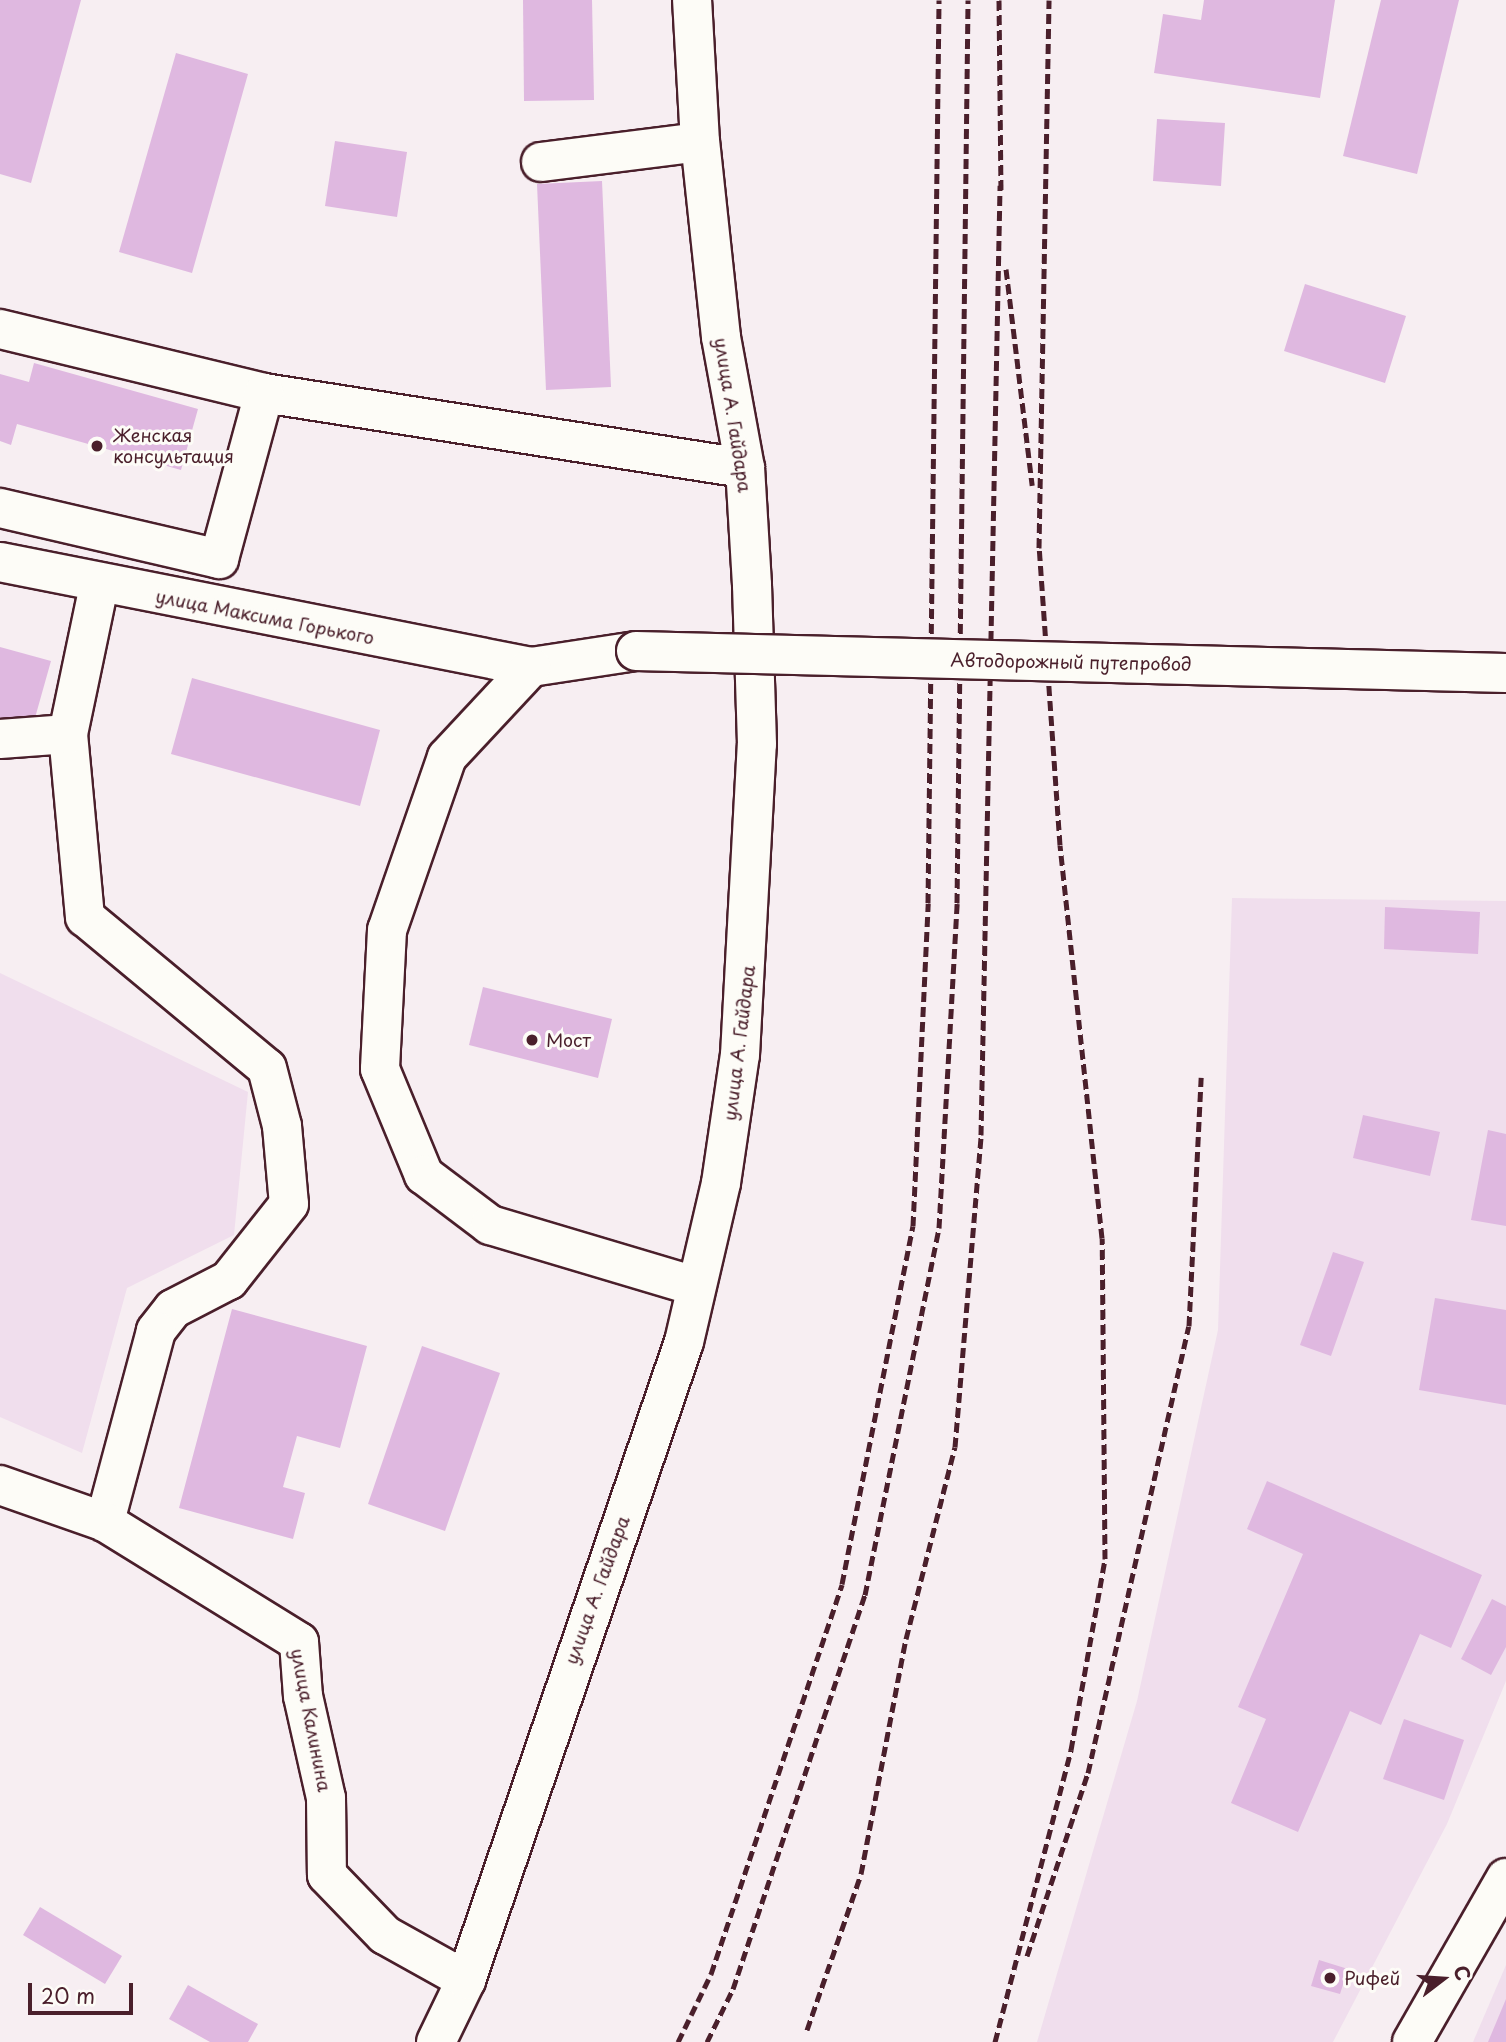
<!DOCTYPE html>
<meta charset="utf-8">
<style>
body{margin:0}
#map{position:relative;width:1506px;height:2042px;overflow:hidden;background:#f7eef2;font-family:"Playpen Sans",sans-serif}
div>[style]{position:absolute}
.built>*{inset:0;background:#f0deed}
.building>*{inset:0;background:#dfb8e0}
.roads{filter:drop-shadow(2px 0 #4a1f2b) drop-shadow(-2px 0 #4a1f2b) drop-shadow(0 2px #4a1f2b) drop-shadow(0 -2px #4a1f2b)}
.minor>*{height:38px;margin:-19px;padding:0 19px;transform-origin:19px;border-radius:19px;background:#fdfcf7}
.rail>*{height:5px;margin-top:-2.5px;transform-origin:0;background:repeating-linear-gradient(90deg,#4a1f2b 0 10px,transparent 0 15px)}
.bridges{filter:drop-shadow(2px 0 #4a1f2b) drop-shadow(-2px 0 #4a1f2b) drop-shadow(0 2px #4a1f2b) drop-shadow(0 -2px #4a1f2b)}
.minor-bridge>*{height:38px;margin:-19px;padding:0 19px;transform-origin:19px;border-radius:19px;background:#fdfcf7}
.dots>*{width:19px;height:19px;translate:-50% -50%;box-sizing:border-box;border:4px solid #fdfcf7;border-radius:50%}
span{translate:-50% -50%;white-space:nowrap;text-align:center;line-height:1.15;-webkit-text-stroke:6px #fdfcf7;paint-order:stroke}
.street-label{font-size:18px;color:#4a1f2b}
.poi-label{font-size:18px;color:#4a1f2b}
.left{translate:0 -50%;text-align:left}
.north{position:absolute;left:1408px;top:1944px;width:70px;height:70px;-webkit-text-stroke:5px #fdfcf7;paint-order:stroke;rotate:73deg;font-size:19px;font-weight:700;line-height:28px;text-align:center;color:#4a1f2b}
.north::after{content:'';display:block;margin:auto;width:24px;height:32px;background:#4a1f2b;clip-path:polygon(50% 0,100% 100%,50% 72%,0 100%)}
.scale{position:absolute;left:28px;top:1983px;width:105px;height:32px;box-sizing:border-box;border:4px solid #4a1f2b;border-top:0;padding-left:9px;font-size:21px;line-height:24px;white-space:nowrap;color:#4a1f2b;-webkit-text-stroke:5px #fdfcf7;paint-order:stroke}
</style>
<div id="map">
<div class="built">
<div style="clip-path:polygon(1232px 898px,1506px 901px,1506px 1681px,1447px 1824px,1333px 2042px,1037px 2042px,1137px 1701px,1218px 1330px)"></div>
<div style="clip-path:polygon(0 973px,248px 1092px,234px 1235px,127px 1288px,82px 1453px,0 1417px)"></div>
<div style="clip-path:polygon(1506px 1965px,1506px 2042px,1473px 2042px)"></div>
</div>
<div class="building">
<div style="clip-path:polygon(0 0,81px 0,31px 183px,0 174px)"></div>
<div style="clip-path:polygon(523px 0,592px 0,594px 100px,524px 101px)"></div>
<div style="clip-path:polygon(1204px 0,1335px 0,1320px 98px,1154px 73px,1163px 14px,1201px 20px)"></div>
<div style="clip-path:polygon(1381px 0,1459px 0,1417px 174px,1343px 156px)"></div>
<div style="clip-path:polygon(176px 53px,248px 74px,192px 273px,119px 252px)"></div>
<div style="clip-path:polygon(1157px 119px,1225px 123px,1221px 186px,1153px 181px)"></div>
<div style="clip-path:polygon(335px 141px,407px 152px,397px 217px,325px 206px)"></div>
<div style="clip-path:polygon(602px 181px,611px 387px,546px 390px,537px 184px)"></div>
<div style="clip-path:polygon(1305px 284px,1406px 316px,1385px 383px,1284px 351px)"></div>
<div style="clip-path:polygon(34px 363px,198px 409px,181px 470px,17px 424px,11px 445px,0 441px,0 374px,29px 382px)"></div>
<div style="clip-path:polygon(0 647px,51px 661px,31px 732px,0 724px)"></div>
<div style="clip-path:polygon(192px 678px,380px 730px,360px 806px,171px 754px)"></div>
<div style="clip-path:polygon(1385px 907px,1480px 912px,1478px 954px,1384px 949px)"></div>
<div style="clip-path:polygon(483px 987px,612px 1019px,598px 1078px,469px 1045px)"></div>
<div style="clip-path:polygon(1363px 1115px,1440px 1132px,1430px 1176px,1353px 1158px)"></div>
<div style="clip-path:polygon(1488px 1130px,1506px 1134px,1506px 1226px,1471px 1220px)"></div>
<div style="clip-path:polygon(1333px 1252px,1364px 1262px,1331px 1356px,1300px 1345px)"></div>
<div style="clip-path:polygon(1435px 1298px,1506px 1310px,1506px 1405px,1419px 1390px)"></div>
<div style="clip-path:polygon(232px 1309px,367px 1346px,340px 1448px,297px 1436px,283px 1487px,305px 1493px,293px 1539px,179px 1508px)"></div>
<div style="clip-path:polygon(422px 1346px,500px 1373px,445px 1531px,368px 1504px)"></div>
<div style="clip-path:polygon(1267px 1481px,1482px 1575px,1451px 1648px,1420px 1634px,1381px 1725px,1350px 1711px,1298px 1832px,1231px 1803px,1266px 1719px,1238px 1707px,1303px 1554px,1247px 1529px)"></div>
<div style="clip-path:polygon(1492px 1599px,1506px 1606px,1506px 1647px,1491px 1675px,1461px 1659px)"></div>
<div style="clip-path:polygon(1404px 1719px,1464px 1740px,1444px 1800px,1383px 1779px)"></div>
<div style="clip-path:polygon(40px 1907px,122px 1956px,105px 1984px,23px 1935px)"></div>
<div style="clip-path:polygon(1319px 1960px,1348px 1969px,1340px 1994px,1311px 1986px)"></div>
<div style="clip-path:polygon(188px 1985px,258px 2024px,248px 2042px,210px 2042px,169px 2019px)"></div>
<div style="clip-path:polygon(1506px 1999px,1506px 2042px,1488px 2042px)"></div>
</div>
<div class="roads">
<div class="minor">
<div style="left:541px;top:162px;width:160px;rotate:-7.2deg"></div>
<div style="left:0;top:329px;width:272px;rotate:13.6deg"></div>
<div style="left:264px;top:393px;width:487px;rotate:8.9deg"></div>
<div style="left:0;top:508px;width:225px;rotate:13.1deg"></div>
<div style="left:219px;top:559px;width:172px;rotate:-74.8deg"></div>
<div style="left:0;top:562px;width:541px;rotate:11.19deg"></div>
<div style="left:636px;top:651px;width:106px;rotate:171.3deg"></div>
<div style="left:531px;top:667px;width:123px;rotate:133deg"></div>
<div style="left:447px;top:757px;width:183px;rotate:109.1deg"></div>
<div style="left:387px;top:930px;width:139px;rotate:92.9deg"></div>
<div style="left:380px;top:1069px;width:115px;rotate:67.5deg"></div>
<div style="left:424px;top:1175px;width:83px;rotate:37.1deg"></div>
<div style="left:490px;top:1225px;width:214px;rotate:16.6deg"></div>
<div style="left:68px;top:734px;width:184px;rotate:84.7deg"></div>
<div style="left:85px;top:917px;width:236px;rotate:39.7deg"></div>
<div style="left:267px;top:1068px;width:60px;rotate:75.5deg"></div>
<div style="left:282px;top:1126px;width:78px;rotate:84.9deg"></div>
<div style="left:289px;top:1204px;width:97px;rotate:128.3deg"></div>
<div style="left:229px;top:1280px;width:63px;rotate:152.6deg"></div>
<div style="left:173px;top:1309px;width:28px;rotate:128deg"></div>
<div style="left:156px;top:1331px;width:198px;rotate:105deg"></div>
<div style="left:0;top:739px;width:68px;rotate:-4.2deg"></div>
<div style="left:68px;top:734px;width:151px;rotate:-78.2deg"></div>
<div style="left:0;top:1485px;width:111px;rotate:19.4deg"></div>
<div style="left:105px;top:1522px;width:228px;rotate:31.7deg"></div>
<div style="left:299px;top:1642px;width:54px;rotate:85.8deg"></div>
<div style="left:303px;top:1696px;width:105px;rotate:77.3deg"></div>
<div style="left:326px;top:1798px;width:77px;rotate:89.3deg"></div>
<div style="left:327px;top:1875px;width:83px;rotate:46deg"></div>
<div style="left:385px;top:1935px;width:93px;rotate:29.1deg"></div>
<div style="left:436px;top:2042px;width:69px;rotate:-64.2deg"></div>
<div style="left:466px;top:1980px;width:674px;rotate:-71.14deg"></div>
<div style="left:684px;top:1342px;width:163px;rotate:-76.9deg"></div>
<div style="left:721px;top:1183px;width:129px;rotate:-81.6deg"></div>
<div style="left:740px;top:1055px;width:311px;rotate:-86.9deg"></div>
<div style="left:757px;top:744px;width:159px;rotate:-91.8deg"></div>
<div style="left:752px;top:585px;width:117px;rotate:-93.4deg"></div>
<div style="left:745px;top:468px;width:133px;rotate:-100.4deg"></div>
<div style="left:721px;top:337px;width:196px;rotate:-96.1deg"></div>
<div style="left:700px;top:142px;width:142px;rotate:-93.2deg"></div>
<div style="left:1412px;top:2042px;width:189px;rotate:-60.2deg"></div>
</div>
</div>
<div class="rail">
<div style="left:999px;top:0;width:192px;rotate:89.4deg"></div>
<div style="left:1006px;top:269px;width:218px;rotate:83.1deg"></div>
<div style="left:1027px;top:1956px;width:193px;rotate:-71.6deg"></div>
<div style="left:1088px;top:1773px;width:458px;rotate:-77.3deg"></div>
<div style="left:1189px;top:1326px;width:249px;rotate:-87.2deg"></div>
<div style="left:807px;top:2030px;width:165px;rotate:-70.9deg"></div>
<div style="left:861px;top:1874px;width:239px;rotate:-79.2deg"></div>
<div style="left:906px;top:1639px;width:198px;rotate:-75.7deg"></div>
<div style="left:955px;top:1447px;width:313px;rotate:-85.2deg"></div>
<div style="left:981px;top:1135px;width:950px;rotate:-88.85deg"></div>
<div style="left:678px;top:2042px;width:76px;rotate:-64.1deg"></div>
<div style="left:711px;top:1974px;width:411px;rotate:-71.4deg"></div>
<div style="left:842px;top:1584px;width:365px;rotate:-78.8deg"></div>
<div style="left:913px;top:1226px;width:323px;rotate:-87.3deg"></div>
<div style="left:928px;top:903px;width:903px;rotate:-89.3deg"></div>
<div style="left:707px;top:2042px;width:59px;rotate:-63.9deg"></div>
<div style="left:733px;top:1989px;width:416px;rotate:-71.5deg"></div>
<div style="left:865px;top:1595px;width:374px;rotate:-78.6deg"></div>
<div style="left:939px;top:1228px;width:325px;rotate:-86.8deg"></div>
<div style="left:957px;top:903px;width:903px;rotate:-89.3deg"></div>
<div style="left:995px;top:2042px;width:302px;rotate:-75.4deg"></div>
<div style="left:1071px;top:1750px;width:194px;rotate:-79.9deg"></div>
<div style="left:1105px;top:1559px;width:321px;rotate:-90.5deg"></div>
<div style="left:1102px;top:1238px;width:395px;rotate:-96.1deg"></div>
<div style="left:1060px;top:845px;width:298px;rotate:-94deg"></div>
<div style="left:1039px;top:548px;width:548px;rotate:-88.95deg"></div>
</div>
<div class="bridges">
<div class="minor-bridge">
<div style="left:636px;top:651px;width:870px;rotate:1.45deg"></div>
</div>
</div>
<div class="dots">
<div style="left:97px;top:446px;background:#4a1f2b"></div>
<div style="left:532px;top:1040px;background:#4a1f2b"></div>
<div style="left:1330px;top:1978px;background:#4a1f2b"></div>
</div>
<div class="street-label">
<span style="left:733px;top:415px;rotate:81deg">улица А. Гайдара</span>
<span style="left:265px;top:617px;rotate:11deg">улица Максима Горького</span>
<span style="left:1071px;top:662px;rotate:1deg">Автодорожный путепровод</span>
<span style="left:739px;top:1043px;rotate:-83deg">улица А. Гайдара</span>
<span style="left:597px;top:1590px;rotate:-70deg">улица А. Гайдара</span>
<span style="left:311px;top:1720px;rotate:79deg">улица Калинина</span>
</div>
<div class="poi-label">
<span class="left" style="left:113px;top:446px">Женская<br>консультация</span>
<span class="left" style="left:546px;top:1040px">Мост</span>
<span class="left" style="left:1344px;top:1978px">Рифей</span>
</div>
<div class="north">С</div>
<div class="scale">20 m</div>
</div>
